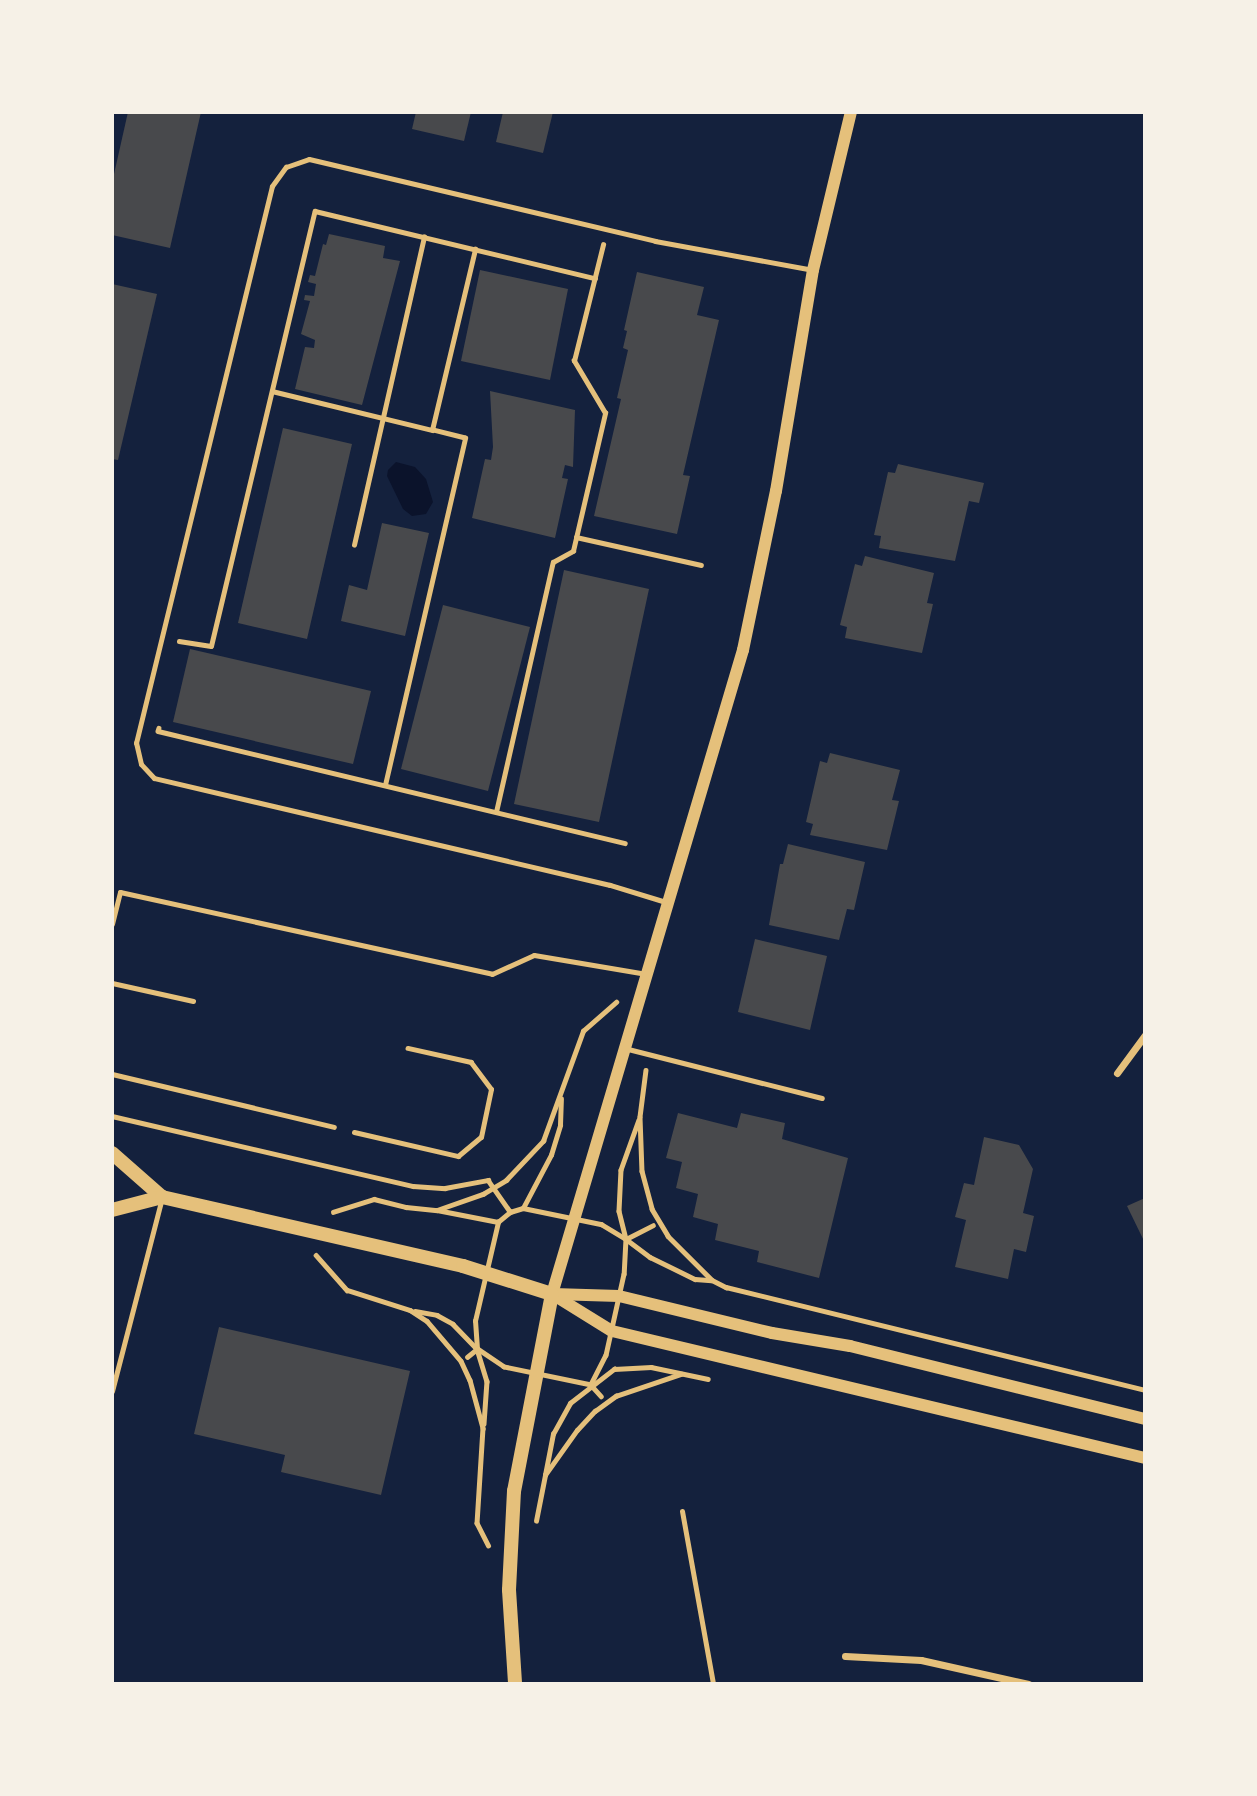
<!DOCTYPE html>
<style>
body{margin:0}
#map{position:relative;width:1257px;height:1796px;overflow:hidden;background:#14213d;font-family:"Varela Round",sans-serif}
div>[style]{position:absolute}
.water>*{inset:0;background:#0b132b}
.building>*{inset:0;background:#48494c}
.path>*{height:4.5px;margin:-2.25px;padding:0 2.25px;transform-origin:2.25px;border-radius:2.25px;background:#e5c07b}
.service>*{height:5px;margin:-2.5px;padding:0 2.5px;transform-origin:2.5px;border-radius:2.5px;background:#e5c07b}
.minor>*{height:7px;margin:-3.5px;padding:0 3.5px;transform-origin:3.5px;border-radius:3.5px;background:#e5c07b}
.tertiary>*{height:12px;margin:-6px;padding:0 6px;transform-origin:6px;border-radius:6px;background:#e5c07b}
.secondary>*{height:14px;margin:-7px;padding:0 7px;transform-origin:7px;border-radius:7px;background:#e5c07b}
span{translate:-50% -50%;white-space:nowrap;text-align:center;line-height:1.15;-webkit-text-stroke:5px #f6f1e7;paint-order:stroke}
.frame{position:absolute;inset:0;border:114px solid #f6f1e7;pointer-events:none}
</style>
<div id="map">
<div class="water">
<div style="clip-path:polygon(396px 462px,415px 467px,426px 479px,433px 502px,426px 514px,412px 516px,403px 509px,387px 476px,388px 470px)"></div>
</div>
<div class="building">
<div style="clip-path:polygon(128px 112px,201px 112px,170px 248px,112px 235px,112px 183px)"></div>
<div style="clip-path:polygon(416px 112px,471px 112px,464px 141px,412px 129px)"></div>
<div style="clip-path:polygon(503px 112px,553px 112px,543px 153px,496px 142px)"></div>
<div style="clip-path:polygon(329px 234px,385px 246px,383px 258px,400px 261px,362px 405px,295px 389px,305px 347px,314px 348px,315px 340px,301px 334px,310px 301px,304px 300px,305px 295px,314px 296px,316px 284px,308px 282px,310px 275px,315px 276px,323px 244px,326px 245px)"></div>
<div style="clip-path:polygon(480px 270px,568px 289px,550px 380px,461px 361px)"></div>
<div style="clip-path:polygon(637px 272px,704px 287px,697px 315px,719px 320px,683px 475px,690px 476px,677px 534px,594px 516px,621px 399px,617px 398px,628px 350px,623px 348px,627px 331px,624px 330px)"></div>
<div style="clip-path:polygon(112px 284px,157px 294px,118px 460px,112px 459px)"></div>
<div style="clip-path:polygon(490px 391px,575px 410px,573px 467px,565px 465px,562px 478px,568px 479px,555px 538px,472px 518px,485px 459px,491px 460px,493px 447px)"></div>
<div style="clip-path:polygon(283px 428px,352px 444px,307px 639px,238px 623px)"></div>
<div style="clip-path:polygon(898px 464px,984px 483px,979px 503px,969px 501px,955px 561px,879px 548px,881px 536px,874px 535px,888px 472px,895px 473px)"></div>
<div style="clip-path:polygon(382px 523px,429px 533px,405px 636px,341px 621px,349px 585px,367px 590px)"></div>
<div style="clip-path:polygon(865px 556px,934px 573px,927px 603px,933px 604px,922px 653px,845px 638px,847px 627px,840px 625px,855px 564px,862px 566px)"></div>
<div style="clip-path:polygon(564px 570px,649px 589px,599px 822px,514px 804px)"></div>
<div style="clip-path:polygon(443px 605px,530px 627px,488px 791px,401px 769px)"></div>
<div style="clip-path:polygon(190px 649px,371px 691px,353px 764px,173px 722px)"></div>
<div style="clip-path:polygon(830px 753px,900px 770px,892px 800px,899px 801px,887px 850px,810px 835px,813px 824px,806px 822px,820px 761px,827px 763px)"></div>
<div style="clip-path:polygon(788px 844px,865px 862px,854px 910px,847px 909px,839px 940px,769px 925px,780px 864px,783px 864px)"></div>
<div style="clip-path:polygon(755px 939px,827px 956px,810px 1030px,738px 1012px)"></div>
<div style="clip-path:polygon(678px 1113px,737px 1128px,741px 1113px,785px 1123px,782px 1139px,848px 1158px,819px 1278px,757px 1262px,759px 1251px,715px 1240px,718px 1224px,693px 1217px,698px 1194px,676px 1188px,682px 1162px,666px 1158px)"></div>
<div style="clip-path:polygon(984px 1137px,1019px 1145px,1033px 1169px,1023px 1213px,1034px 1216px,1026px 1252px,1014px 1249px,1008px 1279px,955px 1267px,966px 1220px,955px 1217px,964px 1183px,974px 1185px)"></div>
<div style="clip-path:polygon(1145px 1198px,1145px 1243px,1127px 1206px)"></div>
<div style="clip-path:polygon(219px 1327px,410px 1371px,381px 1495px,281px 1472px,285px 1455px,194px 1434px)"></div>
</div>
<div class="path">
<div style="left:272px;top:391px;width:165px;rotate:13.7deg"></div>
<div style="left:432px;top:430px;width:186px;rotate:-76.6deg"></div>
<div style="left:576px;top:537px;width:128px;rotate:12.6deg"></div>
<div style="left:354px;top:545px;width:316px;rotate:-77.2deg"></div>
<div style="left:179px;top:641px;width:32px;rotate:9deg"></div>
<div style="left:211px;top:646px;width:447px;rotate:-76.6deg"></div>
<div style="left:315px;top:211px;width:288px;rotate:13.5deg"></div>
<div style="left:159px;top:728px;width:3px;rotate:108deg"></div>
<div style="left:158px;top:731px;width:480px;rotate:13.5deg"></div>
<div style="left:385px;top:785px;width:356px;rotate:-77deg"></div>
<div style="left:465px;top:438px;width:34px;rotate:-166deg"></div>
<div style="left:496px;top:812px;width:256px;rotate:-77.2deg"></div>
<div style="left:553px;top:562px;width:23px;rotate:-29deg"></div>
<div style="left:573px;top:551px;width:142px;rotate:-76.9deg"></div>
<div style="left:605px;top:413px;width:61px;rotate:-120.8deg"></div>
<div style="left:574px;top:361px;width:120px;rotate:-76deg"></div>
<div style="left:646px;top:1070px;width:47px;rotate:97.3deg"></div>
<div style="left:640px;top:1117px;width:54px;rotate:87.9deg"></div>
<div style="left:642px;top:1171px;width:39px;rotate:75deg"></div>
<div style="left:652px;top:1209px;width:31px;rotate:59deg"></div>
<div style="left:668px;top:1236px;width:62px;rotate:45deg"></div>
<div style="left:712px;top:1280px;width:16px;rotate:27deg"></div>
<div style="left:726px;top:1287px;width:431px;rotate:13.8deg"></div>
<div style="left:112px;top:1116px;width:309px;rotate:13.1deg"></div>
<div style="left:413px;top:1186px;width:32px;rotate:4deg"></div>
<div style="left:445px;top:1188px;width:44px;rotate:-10.5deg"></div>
<div style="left:488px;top:1180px;width:39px;rotate:55deg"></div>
<div style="left:639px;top:1120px;width:53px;rotate:109.8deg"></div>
<div style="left:621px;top:1170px;width:41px;rotate:92.8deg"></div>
<div style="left:619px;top:1211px;width:29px;rotate:76deg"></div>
<div style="left:626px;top:1239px;width:30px;rotate:37deg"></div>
<div style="left:650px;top:1257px;width:50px;rotate:26.1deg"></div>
<div style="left:695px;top:1279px;width:16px;rotate:4deg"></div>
<div style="left:523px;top:1208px;width:80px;rotate:11.6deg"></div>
<div style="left:601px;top:1224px;width:29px;rotate:31deg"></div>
<div style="left:626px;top:1239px;width:35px;rotate:93deg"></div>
<div style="left:624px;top:1274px;width:83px;rotate:102.5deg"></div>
<div style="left:606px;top:1355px;width:34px;rotate:117deg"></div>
<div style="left:591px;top:1385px;width:89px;rotate:-168.3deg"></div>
<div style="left:504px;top:1367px;width:32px;rotate:-146deg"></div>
<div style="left:477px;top:1349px;width:28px;rotate:-94deg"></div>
<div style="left:475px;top:1321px;width:102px;rotate:-76.9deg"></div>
<div style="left:498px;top:1222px;width:16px;rotate:-40deg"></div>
<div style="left:510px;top:1212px;width:14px;rotate:-17deg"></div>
<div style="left:523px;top:1208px;width:60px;rotate:-62.2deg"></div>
<div style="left:551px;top:1155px;width:31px;rotate:-73deg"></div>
<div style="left:560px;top:1125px;width:26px;rotate:-88deg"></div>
<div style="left:437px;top:1210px;width:62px;rotate:11.1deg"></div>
<div style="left:333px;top:1212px;width:43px;rotate:-17.6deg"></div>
<div style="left:374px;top:1199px;width:33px;rotate:14deg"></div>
<div style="left:406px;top:1207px;width:31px;rotate:6deg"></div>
<div style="left:437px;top:1210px;width:49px;rotate:-19.2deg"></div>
<div style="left:483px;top:1194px;width:27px;rotate:-31deg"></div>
<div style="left:506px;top:1180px;width:54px;rotate:-46.5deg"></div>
<div style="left:543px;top:1141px;width:117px;rotate:-70deg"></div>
<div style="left:583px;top:1031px;width:44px;rotate:-41.3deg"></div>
<div style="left:626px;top:1239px;width:30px;rotate:-27deg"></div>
<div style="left:316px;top:1255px;width:47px;rotate:48.5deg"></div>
<div style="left:347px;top:1290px;width:66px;rotate:17.6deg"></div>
<div style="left:410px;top:1310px;width:20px;rotate:33deg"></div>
<div style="left:427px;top:1321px;width:52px;rotate:49.6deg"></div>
<div style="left:461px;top:1361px;width:21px;rotate:65deg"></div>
<div style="left:470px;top:1380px;width:50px;rotate:74.8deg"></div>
<div style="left:483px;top:1428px;width:95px;rotate:93.6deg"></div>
<div style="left:477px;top:1523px;width:25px;rotate:63deg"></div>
<div style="left:415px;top:1311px;width:22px;rotate:10deg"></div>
<div style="left:437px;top:1315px;width:18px;rotate:29deg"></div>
<div style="left:453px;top:1324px;width:35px;rotate:46deg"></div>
<div style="left:477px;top:1349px;width:34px;rotate:73deg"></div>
<div style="left:487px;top:1381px;width:43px;rotate:94deg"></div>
<div style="left:467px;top:1357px;width:13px;rotate:-39deg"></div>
<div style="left:591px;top:1385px;width:15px;rotate:48deg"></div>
<div style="left:545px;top:1475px;width:42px;rotate:-79deg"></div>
<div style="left:553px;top:1434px;width:35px;rotate:-61deg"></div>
<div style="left:570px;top:1403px;width:56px;rotate:-37.7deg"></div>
<div style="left:614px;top:1369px;width:37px;rotate:-3deg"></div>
<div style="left:651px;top:1367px;width:58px;rotate:11.9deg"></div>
<div style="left:536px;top:1521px;width:47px;rotate:-78.9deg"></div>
<div style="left:545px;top:1475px;width:55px;rotate:-54.6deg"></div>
<div style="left:577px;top:1430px;width:26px;rotate:-47deg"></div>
<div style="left:595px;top:1411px;width:26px;rotate:-36deg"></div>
<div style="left:616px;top:1396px;width:69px;rotate:-18.7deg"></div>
</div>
<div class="service">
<div style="left:669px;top:903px;width:62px;rotate:-163deg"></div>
<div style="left:610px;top:885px;width:468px;rotate:-166.8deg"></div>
<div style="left:154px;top:778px;width:19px;rotate:-133deg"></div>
<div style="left:141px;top:764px;width:22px;rotate:-103deg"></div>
<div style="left:136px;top:743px;width:573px;rotate:-76.28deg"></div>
<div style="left:272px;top:186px;width:24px;rotate:-54deg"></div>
<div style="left:286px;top:167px;width:24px;rotate:-19deg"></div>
<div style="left:309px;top:159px;width:356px;rotate:13.3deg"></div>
<div style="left:655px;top:241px;width:161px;rotate:10.4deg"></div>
<div style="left:112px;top:924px;width:33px;rotate:-76deg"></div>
<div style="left:120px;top:892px;width:381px;rotate:12.4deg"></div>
<div style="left:492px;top:974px;width:46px;rotate:-24.3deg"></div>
<div style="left:534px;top:955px;width:114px;rotate:9.6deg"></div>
<div style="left:112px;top:983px;width:83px;rotate:12.5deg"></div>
<div style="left:624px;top:1048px;width:204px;rotate:14.2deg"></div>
<div style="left:112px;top:1074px;width:228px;rotate:13.4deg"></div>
<div style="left:354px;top:1132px;width:107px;rotate:13deg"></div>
<div style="left:458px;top:1156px;width:30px;rotate:-40deg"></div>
<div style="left:481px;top:1137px;width:49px;rotate:-78.2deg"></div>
<div style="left:491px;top:1089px;width:34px;rotate:-127deg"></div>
<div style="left:471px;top:1062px;width:65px;rotate:-167.5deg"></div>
<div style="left:112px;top:1391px;width:196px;rotate:-75.5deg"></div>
<div style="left:682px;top:1511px;width:176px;rotate:79.8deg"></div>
</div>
<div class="minor">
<div style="left:1117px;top:1073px;width:47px;rotate:-53.6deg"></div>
<div style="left:845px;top:1656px;width:76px;rotate:3deg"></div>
<div style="left:921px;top:1660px;width:110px;rotate:12.6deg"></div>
</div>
<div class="tertiary">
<div style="left:552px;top:1294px;width:672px;rotate:-73.48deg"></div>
<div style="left:743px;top:650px;width:162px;rotate:-78.3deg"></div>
<div style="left:776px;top:491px;width:224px;rotate:-80.5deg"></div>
<div style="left:813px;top:270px;width:163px;rotate:-76.5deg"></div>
<div style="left:552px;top:1294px;width:70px;rotate:31.7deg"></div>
<div style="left:612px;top:1331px;width:548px;rotate:13.4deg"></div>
<div style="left:553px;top:1294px;width:66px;rotate:1.7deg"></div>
<div style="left:619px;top:1296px;width:157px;rotate:13.6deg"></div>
<div style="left:772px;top:1333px;width:79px;rotate:9.5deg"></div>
<div style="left:850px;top:1346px;width:304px;rotate:13.9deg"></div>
</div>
<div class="secondary">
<div style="left:112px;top:1153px;width:67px;rotate:41.3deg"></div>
<div style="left:112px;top:1210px;width:52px;rotate:-14.6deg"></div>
<div style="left:162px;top:1197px;width:309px;rotate:12.9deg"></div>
<div style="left:463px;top:1266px;width:93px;rotate:17.5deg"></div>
<div style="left:552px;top:1294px;width:201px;rotate:100.9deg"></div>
<div style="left:514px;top:1491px;width:99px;rotate:92.9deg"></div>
<div style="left:509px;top:1590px;width:94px;rotate:86.3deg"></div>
</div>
<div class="frame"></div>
</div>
